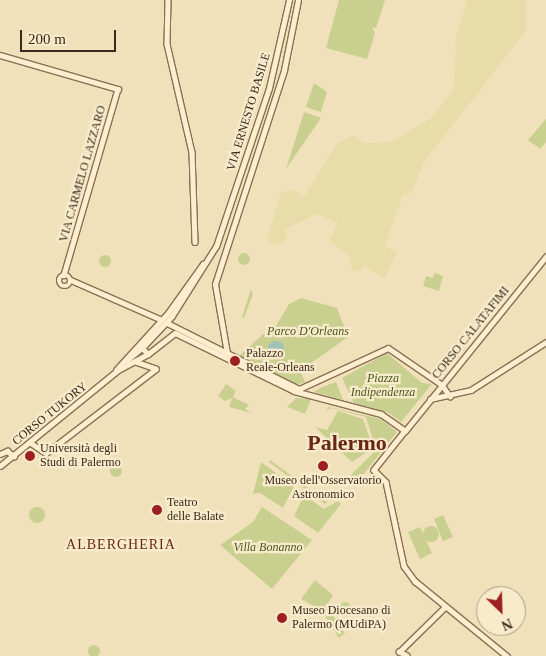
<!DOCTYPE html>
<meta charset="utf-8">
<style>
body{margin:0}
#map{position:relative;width:546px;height:656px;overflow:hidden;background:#f1e1bb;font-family:"Times New Roman",serif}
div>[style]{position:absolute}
.farmland>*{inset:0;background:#e8dda8}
.green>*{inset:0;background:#c9d08f}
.round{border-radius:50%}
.water>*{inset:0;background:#a0c2b8}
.roads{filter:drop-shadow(1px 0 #8a7054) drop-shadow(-1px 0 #8a7054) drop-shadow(0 1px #8a7054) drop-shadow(0 -1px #8a7054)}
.tertiary>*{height:4.5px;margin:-2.25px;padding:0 2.25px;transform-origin:2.25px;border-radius:2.25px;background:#fceecf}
.tertiary>.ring{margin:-2.25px;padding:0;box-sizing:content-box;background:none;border:4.5px solid #fceecf;border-radius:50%}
.secondary>*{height:5px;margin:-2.5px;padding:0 2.5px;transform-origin:2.5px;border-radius:2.5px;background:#fceecf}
.dots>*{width:14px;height:14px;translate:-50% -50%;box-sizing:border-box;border:2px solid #f8ebcb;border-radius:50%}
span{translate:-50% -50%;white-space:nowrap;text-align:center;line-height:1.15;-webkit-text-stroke:4.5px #f8ebcb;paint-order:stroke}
.street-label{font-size:12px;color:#38281a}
.park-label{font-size:12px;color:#49561f;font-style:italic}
.poi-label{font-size:12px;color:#38281a}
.left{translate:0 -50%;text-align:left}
.neighbourhood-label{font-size:14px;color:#682616;letter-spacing:1px}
.town-label{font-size:22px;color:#682616;font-weight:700}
.north{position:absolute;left:476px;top:586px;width:50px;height:50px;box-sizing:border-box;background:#f8ebcb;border:1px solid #ab9d84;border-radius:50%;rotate:156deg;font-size:14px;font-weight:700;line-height:20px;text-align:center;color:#38281a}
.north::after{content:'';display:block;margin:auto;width:18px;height:22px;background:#9e1f21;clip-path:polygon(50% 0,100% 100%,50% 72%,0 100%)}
.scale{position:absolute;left:20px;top:30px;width:96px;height:22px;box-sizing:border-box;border:2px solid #38281a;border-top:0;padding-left:6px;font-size:15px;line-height:18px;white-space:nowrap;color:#38281a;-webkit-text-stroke:4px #f8ebcb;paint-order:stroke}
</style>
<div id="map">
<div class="farmland">
<div style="clip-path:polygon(467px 0,526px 0,526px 31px,424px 162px,412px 191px,402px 197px,385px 246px,396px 252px,385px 279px,364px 265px,361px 271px,353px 271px,348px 255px,329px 241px,338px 223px,317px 214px,285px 229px,287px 237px,281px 245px,266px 242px,281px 193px,293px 189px,304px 197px,337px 143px,353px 136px,365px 143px,391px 142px,433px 117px,454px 88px,456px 37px)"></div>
</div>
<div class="green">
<div style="clip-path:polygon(339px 0,385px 0,376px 28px,372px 27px,375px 33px,367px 59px,326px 48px)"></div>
<div style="clip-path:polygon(314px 83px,327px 92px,321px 112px,306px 107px)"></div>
<div style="clip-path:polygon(304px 112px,321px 118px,286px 169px)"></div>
<div style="clip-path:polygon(546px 119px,546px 142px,540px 149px,528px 140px)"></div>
<div class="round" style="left:238px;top:253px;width:12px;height:12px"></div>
<div class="round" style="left:99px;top:255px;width:12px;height:12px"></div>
<div style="clip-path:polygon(434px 273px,443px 276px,439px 291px,423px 286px,426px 276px,433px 278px)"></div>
<div style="clip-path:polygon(251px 289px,253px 294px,244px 318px,242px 317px)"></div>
<div style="clip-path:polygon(301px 298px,337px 308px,348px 337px,300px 371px,305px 382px,296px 385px,239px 356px,263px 334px,272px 333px,289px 304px)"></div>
<div style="clip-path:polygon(387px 353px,422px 383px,432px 384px,401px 422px,389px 413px,354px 403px,342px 378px)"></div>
<div style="clip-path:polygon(336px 382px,343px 400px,314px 392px,322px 387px)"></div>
<div style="clip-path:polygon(226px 384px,236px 391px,233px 397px,249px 405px,245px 409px,251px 413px,229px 407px,232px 398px,225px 401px,218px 396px)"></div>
<div style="clip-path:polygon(296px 398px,311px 399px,305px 414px,287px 407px)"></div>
<div style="clip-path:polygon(329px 407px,381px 419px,397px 432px,355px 485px,348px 478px,376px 450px,366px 417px,331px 408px,324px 412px)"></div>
<div style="clip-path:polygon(338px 411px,363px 419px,373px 448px,352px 462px,315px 427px,327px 430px)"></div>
<div style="clip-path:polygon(270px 460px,327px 502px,325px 504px,269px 462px)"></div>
<div style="clip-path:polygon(261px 462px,294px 486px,283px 508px,260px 493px,253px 494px)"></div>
<div class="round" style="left:110px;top:465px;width:12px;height:12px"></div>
<div style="clip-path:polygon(304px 495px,324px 509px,338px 501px,341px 504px,318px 533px,294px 516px)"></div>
<div style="clip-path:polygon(262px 507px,312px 540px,272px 589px,220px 545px,253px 522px)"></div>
<div class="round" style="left:29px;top:507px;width:16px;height:16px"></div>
<div style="clip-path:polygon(443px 515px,453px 537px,443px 541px,434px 519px)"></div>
<div class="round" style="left:423px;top:526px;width:16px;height:16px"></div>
<div style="clip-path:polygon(420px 527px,432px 553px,420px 559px,408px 532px)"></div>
<div style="clip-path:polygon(315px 580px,333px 595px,323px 611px,301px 599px)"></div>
<div class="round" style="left:339.5px;top:601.5px;width:11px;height:11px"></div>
<div style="clip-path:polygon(327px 607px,345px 633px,339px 638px,323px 613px)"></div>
<div class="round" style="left:88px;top:645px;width:12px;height:12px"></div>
</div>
<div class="water">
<div class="round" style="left:268px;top:341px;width:16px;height:16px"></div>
</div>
<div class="roads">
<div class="tertiary">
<div style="left:168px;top:0;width:44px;rotate:91.3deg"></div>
<div style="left:167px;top:44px;width:111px;rotate:77deg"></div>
<div style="left:192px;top:152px;width:90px;rotate:88.1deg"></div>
<div style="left:0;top:55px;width:123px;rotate:16.1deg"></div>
<div style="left:118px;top:89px;width:194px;rotate:106.2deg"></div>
<div class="ring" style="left:59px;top:275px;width:7.5px;height:7.5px"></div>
<div style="left:71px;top:280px;width:99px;rotate:23.7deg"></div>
<div style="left:127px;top:360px;width:19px;rotate:-39deg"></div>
<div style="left:116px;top:370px;width:77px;rotate:-47.6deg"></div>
<div style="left:168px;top:313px;width:60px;rotate:-54.5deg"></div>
<div style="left:442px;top:385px;width:14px;rotate:54deg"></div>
<div style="left:430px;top:399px;width:42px;rotate:-12.4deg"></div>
<div style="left:471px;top:390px;width:89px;rotate:-32.6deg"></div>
<div style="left:405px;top:431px;width:50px;rotate:128.5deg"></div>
<div style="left:374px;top:470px;width:17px;rotate:45deg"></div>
<div style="left:386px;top:482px;width:86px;rotate:77.9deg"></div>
<div style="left:404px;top:566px;width:19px;rotate:54deg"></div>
<div style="left:415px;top:581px;width:119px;rotate:39.2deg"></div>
<div style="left:31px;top:443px;width:18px;rotate:34deg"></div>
<div style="left:46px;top:453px;width:138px;rotate:-37.4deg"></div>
<div style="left:156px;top:369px;width:21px;rotate:-161deg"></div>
<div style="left:0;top:454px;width:8px;rotate:-23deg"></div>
<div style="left:7px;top:451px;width:9px;rotate:36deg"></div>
<div style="left:0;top:466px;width:152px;rotate:-39.1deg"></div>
<div style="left:118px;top:370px;width:34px;rotate:-28deg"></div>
<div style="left:407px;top:656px;width:9px;rotate:-153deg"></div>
<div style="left:399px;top:652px;width:64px;rotate:-44.4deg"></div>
</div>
<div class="secondary">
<div style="left:289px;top:0;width:90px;rotate:102.8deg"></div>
<div style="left:269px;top:88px;width:167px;rotate:108.5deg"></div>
<div style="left:216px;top:246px;width:83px;rotate:122.2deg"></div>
<div style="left:172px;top:316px;width:44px;rotate:133.2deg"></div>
<div style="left:142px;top:348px;width:8px;rotate:45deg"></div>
<div style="left:148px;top:354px;width:34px;rotate:-38deg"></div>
<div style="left:175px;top:333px;width:132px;rotate:26deg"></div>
<div style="left:294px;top:391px;width:90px;rotate:14.8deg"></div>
<div style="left:381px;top:414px;width:29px;rotate:35deg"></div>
<div style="left:405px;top:431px;width:225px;rotate:-51.1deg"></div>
<div style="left:167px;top:323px;width:148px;rotate:26.6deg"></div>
<div style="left:299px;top:389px;width:98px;rotate:-24.7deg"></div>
<div style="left:388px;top:348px;width:65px;rotate:34.4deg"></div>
<div style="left:227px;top:353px;width:70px;rotate:-99.9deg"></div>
<div style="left:215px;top:284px;width:225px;rotate:-72.1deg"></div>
<div style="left:284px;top:70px;width:71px;rotate:-78.7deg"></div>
</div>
</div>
<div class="dots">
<div style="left:235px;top:361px;background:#9e1f21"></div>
<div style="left:30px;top:456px;background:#9e1f21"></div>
<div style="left:323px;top:466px;background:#9e1f21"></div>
<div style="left:157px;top:510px;background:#9e1f21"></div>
<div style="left:282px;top:618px;background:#9e1f21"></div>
</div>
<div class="street-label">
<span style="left:249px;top:112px;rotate:-73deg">VIA ERNESTO BASILE</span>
<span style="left:83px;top:174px;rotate:-74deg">VIA CARMELO LAZZARO</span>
<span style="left:471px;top:333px;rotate:-51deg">CORSO CALATAFIMI</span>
<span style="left:50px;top:414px;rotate:-39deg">CORSO TUKORY</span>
</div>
<div class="park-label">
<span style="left:308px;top:332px">Parco D'Orleans</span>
<span style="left:383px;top:386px">Piazza<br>Indipendenza</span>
<span style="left:268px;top:548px">Villa Bonanno</span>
</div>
<div class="poi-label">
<span class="left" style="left:246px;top:361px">Palazzo<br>Reale-Orleans</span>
<span class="left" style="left:40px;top:456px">Università degli<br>Studi di Palermo</span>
<span style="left:323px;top:488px">Museo dell'Osservatorio<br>Astronomico</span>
<span class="left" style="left:167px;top:510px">Teatro<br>delle Balate</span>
<span class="left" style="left:292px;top:618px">Museo Diocesano di<br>Palermo (MUdiPA)</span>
</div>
<div class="neighbourhood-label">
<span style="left:121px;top:545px">ALBERGHERIA</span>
</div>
<div class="town-label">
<span style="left:347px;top:443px">Palermo</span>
</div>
<div class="north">N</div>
<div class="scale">200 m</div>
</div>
